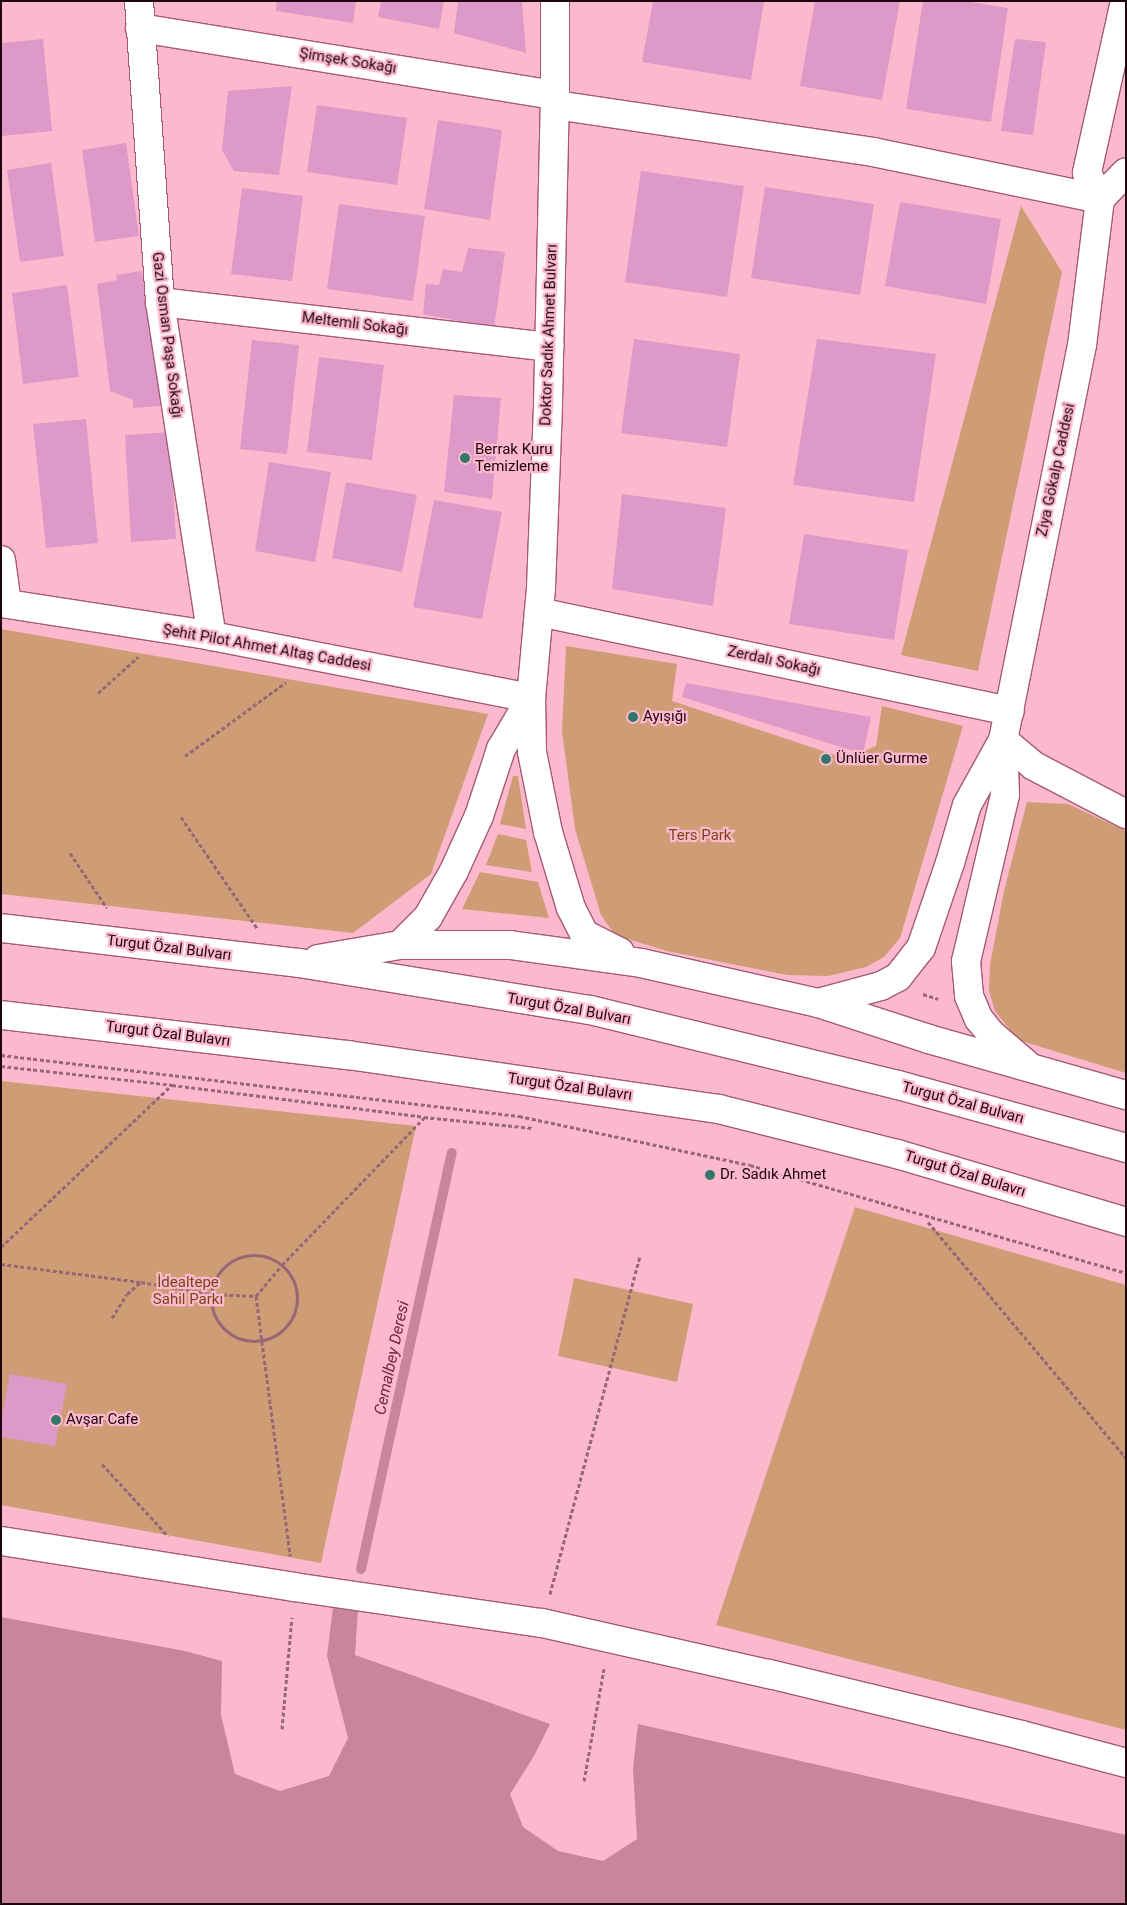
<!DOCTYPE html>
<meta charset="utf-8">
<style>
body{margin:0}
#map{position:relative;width:1127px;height:1905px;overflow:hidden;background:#fcb9cd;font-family:Roboto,sans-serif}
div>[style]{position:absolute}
.green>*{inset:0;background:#ce9c75}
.water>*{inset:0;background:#c8869a}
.stream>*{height:10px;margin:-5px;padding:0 5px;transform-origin:5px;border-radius:5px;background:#c8869a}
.building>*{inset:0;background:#dd99c7}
.path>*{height:3px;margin-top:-1.5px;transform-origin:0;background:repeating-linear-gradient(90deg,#976776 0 4px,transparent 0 6.5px)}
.path>.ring{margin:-1.5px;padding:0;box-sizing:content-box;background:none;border:3px solid #976776;border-radius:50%}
.roads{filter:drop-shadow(1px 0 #a45a73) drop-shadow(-1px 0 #a45a73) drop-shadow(0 1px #a45a73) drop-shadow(0 -1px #a45a73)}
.minor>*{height:28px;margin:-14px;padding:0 14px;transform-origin:14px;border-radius:14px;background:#fff}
.highway>*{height:28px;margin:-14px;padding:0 14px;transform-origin:14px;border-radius:14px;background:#fff}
.dots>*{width:14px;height:14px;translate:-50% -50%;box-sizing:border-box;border:2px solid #fcb9cd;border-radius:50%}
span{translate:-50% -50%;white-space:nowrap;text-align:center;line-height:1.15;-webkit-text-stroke:4.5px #fcb9cd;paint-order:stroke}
.street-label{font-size:15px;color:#1e040e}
.poi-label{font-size:15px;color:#1e040e}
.left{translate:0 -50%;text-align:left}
.park-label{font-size:15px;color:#794616}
.water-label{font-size:16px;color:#732443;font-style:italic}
.frame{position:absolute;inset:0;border:2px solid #1e040e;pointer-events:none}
</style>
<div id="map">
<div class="green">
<div style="clip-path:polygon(1021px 206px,1062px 272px,978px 671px,901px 655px)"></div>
<div style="clip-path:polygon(1px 629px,488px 714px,431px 874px,353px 933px,1px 894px)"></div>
<div style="clip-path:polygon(566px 646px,677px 664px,672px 701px,847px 759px,876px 746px,882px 706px,963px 726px,900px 938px,884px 957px,866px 967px,828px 976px,787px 975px,667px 951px,615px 935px,601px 915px,575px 829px,562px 731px)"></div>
<div style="clip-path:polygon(513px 776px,518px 776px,526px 829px,500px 824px)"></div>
<div style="clip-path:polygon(1027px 802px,1068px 804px,1126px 831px,1126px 1073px,1018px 1040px,995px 1011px,989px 991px,990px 965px,1004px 891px)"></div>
<div style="clip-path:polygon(498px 834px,526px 840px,532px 872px,486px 865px)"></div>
<div style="clip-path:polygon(480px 872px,538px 882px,549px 918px,462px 909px)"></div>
<div style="clip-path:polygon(1px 1081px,416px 1126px,321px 1563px,1px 1505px)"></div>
<div style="clip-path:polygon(855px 1207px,1126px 1285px,1126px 1730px,716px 1625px)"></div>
<div style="clip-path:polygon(574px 1278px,693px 1304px,677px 1382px,558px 1356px)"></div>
</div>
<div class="water">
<div style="clip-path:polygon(333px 1607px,358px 1610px,355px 1655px,550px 1724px,534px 1756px,510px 1794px,523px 1827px,558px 1851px,603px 1861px,637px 1839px,633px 1768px,638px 1724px,1126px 1835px,1126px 1904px,1px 1904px,1px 1617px,185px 1651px,222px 1661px,221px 1715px,235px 1774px,280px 1791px,329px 1776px,348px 1738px,327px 1656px)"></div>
</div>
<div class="stream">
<div style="left:361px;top:1569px;width:426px;rotate:-77.7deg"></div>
</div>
<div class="building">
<div style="clip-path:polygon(277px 1px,356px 1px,353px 23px,276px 11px)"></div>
<div style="clip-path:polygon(381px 1px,444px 1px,439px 29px,378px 17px)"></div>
<div style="clip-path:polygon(458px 1px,522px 1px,526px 53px,454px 33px)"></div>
<div style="clip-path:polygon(653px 1px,764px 2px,751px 80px,642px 62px)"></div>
<div style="clip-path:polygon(815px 1px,900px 1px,882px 100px,800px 86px)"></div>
<div style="clip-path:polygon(923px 1px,964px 1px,1008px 8px,991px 122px,906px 109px)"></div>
<div style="clip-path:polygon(43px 39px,52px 131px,2px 136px,1px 43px)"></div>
<div style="clip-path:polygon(1015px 39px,1046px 42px,1033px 135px,1001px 131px)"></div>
<div style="clip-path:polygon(292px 86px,279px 175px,234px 171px,222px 150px,228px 91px)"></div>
<div style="clip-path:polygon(317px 105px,407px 118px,397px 185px,307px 172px)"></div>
<div style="clip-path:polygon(438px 120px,502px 130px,490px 220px,424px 209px)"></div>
<div style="clip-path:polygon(126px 143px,139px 236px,95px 242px,82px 150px)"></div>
<div style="clip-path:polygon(51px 163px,64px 256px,20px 262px,7px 170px)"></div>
<div style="clip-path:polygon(641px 171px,744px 186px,727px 297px,625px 282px)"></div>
<div style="clip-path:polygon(765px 187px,874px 204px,860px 295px,751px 278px)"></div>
<div style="clip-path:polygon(242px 188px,303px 196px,292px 281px,231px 274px)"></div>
<div style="clip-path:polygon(900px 202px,1001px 219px,986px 304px,885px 286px)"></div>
<div style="clip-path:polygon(339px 204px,425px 216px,413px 301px,327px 289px)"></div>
<div style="clip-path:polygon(468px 248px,505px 252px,494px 328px,423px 314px,426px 284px,439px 285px,443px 269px,462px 272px)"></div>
<div style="clip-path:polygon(142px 271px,161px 406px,133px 408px,133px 400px,110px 391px,97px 284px,117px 280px,116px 275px)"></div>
<div style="clip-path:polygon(67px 285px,79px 377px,23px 384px,12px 293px)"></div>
<div style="clip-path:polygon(634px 339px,740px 354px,727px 447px,621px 433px)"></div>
<div style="clip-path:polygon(817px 339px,936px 354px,914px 502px,793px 485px)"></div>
<div style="clip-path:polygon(252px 340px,299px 345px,287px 454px,240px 449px)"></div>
<div style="clip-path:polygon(319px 357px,384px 365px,372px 460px,307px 452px)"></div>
<div style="clip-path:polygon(454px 395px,501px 398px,492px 499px,444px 492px)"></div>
<div style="clip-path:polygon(86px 419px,98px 543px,46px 548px,33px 424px)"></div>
<div style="clip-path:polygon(170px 432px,176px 539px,131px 542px,125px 435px)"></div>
<div style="clip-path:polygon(269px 462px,331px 472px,315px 562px,255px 551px)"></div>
<div style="clip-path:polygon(346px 482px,417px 495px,402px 572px,332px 558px)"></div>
<div style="clip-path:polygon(622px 494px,726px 508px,713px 606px,612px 589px)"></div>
<div style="clip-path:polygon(434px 500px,502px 512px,482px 619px,413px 607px)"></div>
<div style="clip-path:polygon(804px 534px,908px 550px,894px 640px,789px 624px)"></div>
<div style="clip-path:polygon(686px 683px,871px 717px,863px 754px,682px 697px)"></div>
<div style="clip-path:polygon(10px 1374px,67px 1384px,55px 1446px,1px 1437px,1px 1421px)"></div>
</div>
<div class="path">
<div style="left:98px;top:693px;width:54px;rotate:-42deg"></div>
<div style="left:185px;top:756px;width:125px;rotate:-36.2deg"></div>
<div style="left:181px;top:817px;width:135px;rotate:55.6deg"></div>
<div style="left:70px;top:853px;width:66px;rotate:56.1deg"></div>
<div style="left:923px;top:994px;width:16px;rotate:18deg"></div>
<div style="left:1px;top:1055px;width:522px;rotate:6.72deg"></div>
<div style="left:519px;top:1116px;width:236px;rotate:12deg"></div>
<div style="left:750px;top:1165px;width:391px;rotate:16deg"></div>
<div style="left:1px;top:1066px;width:172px;rotate:6.3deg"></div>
<div style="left:172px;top:1085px;width:254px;rotate:7.2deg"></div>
<div style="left:424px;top:1117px;width:109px;rotate:5.8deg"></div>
<div style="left:928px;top:1222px;width:308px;rotate:50deg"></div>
<div style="left:1px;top:1247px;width:236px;rotate:-43.5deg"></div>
<div class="ring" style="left:211px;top:1255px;width:83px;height:83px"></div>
<div style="left:1px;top:1264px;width:141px;rotate:7.3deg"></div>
<div style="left:141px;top:1282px;width:70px;rotate:9.9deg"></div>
<div style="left:210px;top:1294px;width:46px;rotate:2.5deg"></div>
<div style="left:256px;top:1296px;width:40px;rotate:-50deg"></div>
<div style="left:282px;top:1265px;width:204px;rotate:-46deg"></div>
<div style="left:256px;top:1296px;width:262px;rotate:82.5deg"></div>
<div style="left:112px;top:1318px;width:28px;rotate:-58deg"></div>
<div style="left:127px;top:1294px;width:18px;rotate:-41deg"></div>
<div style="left:102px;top:1464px;width:98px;rotate:47.5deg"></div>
<div style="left:550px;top:1594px;width:351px;rotate:-75.1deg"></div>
<div style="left:282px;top:1729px;width:112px;rotate:-84.9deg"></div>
<div style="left:584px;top:1781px;width:114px;rotate:-79.9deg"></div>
</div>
<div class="roads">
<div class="minor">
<div style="left:139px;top:1px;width:302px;rotate:86deg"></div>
<div style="left:160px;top:302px;width:338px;rotate:81.2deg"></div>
<div style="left:1125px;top:1px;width:176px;rotate:102.5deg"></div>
<div style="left:1087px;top:173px;width:29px;rotate:63deg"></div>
<div style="left:1100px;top:199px;width:147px;rotate:97deg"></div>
<div style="left:1082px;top:345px;width:403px;rotate:101.3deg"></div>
<div style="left:1003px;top:740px;width:40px;rotate:40deg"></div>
<div style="left:1034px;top:766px;width:104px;rotate:27.6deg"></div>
<div style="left:140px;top:28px;width:420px;rotate:9.2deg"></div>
<div style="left:555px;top:105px;width:321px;rotate:8.4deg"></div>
<div style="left:873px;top:152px;width:232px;rotate:11.7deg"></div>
<div style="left:1100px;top:199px;width:37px;rotate:-46deg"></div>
<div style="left:160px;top:302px;width:392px;rotate:6.6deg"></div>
<div style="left:1px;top:560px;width:44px;rotate:82.2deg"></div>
<div style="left:1px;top:603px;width:202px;rotate:8.8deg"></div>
<div style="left:201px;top:634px;width:336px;rotate:11deg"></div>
<div style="left:531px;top:698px;width:110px;rotate:-84.8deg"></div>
<div style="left:541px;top:588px;width:185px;rotate:-87.8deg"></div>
<div style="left:548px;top:403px;width:298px;rotate:-88.7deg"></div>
<div style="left:555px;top:105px;width:104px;rotate:-90deg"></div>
<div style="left:539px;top:612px;width:481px;rotate:11.9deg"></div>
<div style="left:1px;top:1541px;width:297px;rotate:8.9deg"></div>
<div style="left:294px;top:1587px;width:251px;rotate:8.3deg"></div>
<div style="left:542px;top:1623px;width:233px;rotate:12.7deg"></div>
<div style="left:769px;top:1674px;width:259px;rotate:13.6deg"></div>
<div style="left:1021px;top:1735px;width:109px;rotate:14.9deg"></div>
</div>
<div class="highway">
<div style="left:531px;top:698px;width:54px;rotate:88.9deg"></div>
<div style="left:532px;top:752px;width:82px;rotate:78.7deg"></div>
<div style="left:548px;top:832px;width:79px;rotate:73.2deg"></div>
<div style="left:571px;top:908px;width:29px;rotate:63deg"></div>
<div style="left:584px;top:934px;width:40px;rotate:26.6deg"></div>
<div style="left:1003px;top:740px;width:55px;rotate:87.9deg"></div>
<div style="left:1005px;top:795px;width:171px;rotate:103.2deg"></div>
<div style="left:966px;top:961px;width:35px;rotate:85deg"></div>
<div style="left:969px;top:996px;width:25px;rotate:67deg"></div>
<div style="left:979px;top:1019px;width:19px;rotate:51deg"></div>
<div style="left:991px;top:1034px;width:45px;rotate:40.5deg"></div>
<div style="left:1px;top:928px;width:300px;rotate:6.7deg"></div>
<div style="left:299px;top:963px;width:295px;rotate:9.2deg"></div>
<div style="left:590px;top:1010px;width:317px;rotate:13.7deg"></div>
<div style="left:898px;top:1085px;width:237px;rotate:15.4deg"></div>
<div style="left:400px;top:945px;width:40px;rotate:-45deg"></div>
<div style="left:428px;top:917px;width:53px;rotate:-60.5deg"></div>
<div style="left:454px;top:871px;width:60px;rotate:-65.6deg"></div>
<div style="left:479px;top:816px;width:71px;rotate:-71.8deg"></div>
<div style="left:501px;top:749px;width:59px;rotate:-59.5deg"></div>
<div style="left:318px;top:959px;width:83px;rotate:-9.7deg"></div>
<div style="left:400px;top:945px;width:110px"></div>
<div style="left:510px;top:945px;width:132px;rotate:7.8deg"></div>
<div style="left:641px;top:963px;width:181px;rotate:12.7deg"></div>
<div style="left:818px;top:1003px;width:117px;rotate:18deg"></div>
<div style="left:929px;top:1039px;width:205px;rotate:15.9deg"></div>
<div style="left:818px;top:1003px;width:65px;rotate:-15.1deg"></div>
<div style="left:881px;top:986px;width:19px;rotate:-28deg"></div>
<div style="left:898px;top:977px;width:37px;rotate:-52deg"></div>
<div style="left:921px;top:948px;width:90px;rotate:-71.2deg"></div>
<div style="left:950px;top:863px;width:60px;rotate:-73.7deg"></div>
<div style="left:967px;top:805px;width:74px;rotate:-61deg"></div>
<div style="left:1px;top:1015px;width:349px;rotate:6.6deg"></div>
<div style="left:348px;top:1055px;width:375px;rotate:8.3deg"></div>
<div style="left:719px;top:1109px;width:184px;rotate:14.2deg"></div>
<div style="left:897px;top:1154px;width:239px;rotate:16.5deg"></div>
</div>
</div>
<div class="dots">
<div style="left:465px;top:458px;background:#33776b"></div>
<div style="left:633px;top:717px;background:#33776b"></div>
<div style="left:826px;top:759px;background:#33776b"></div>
<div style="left:710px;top:1175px;background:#33776b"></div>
<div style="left:56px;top:1420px;background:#33776b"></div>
</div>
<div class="street-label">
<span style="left:348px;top:61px;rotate:9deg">Şimşek Sokağı</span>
<span style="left:355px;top:324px;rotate:7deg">Meltemli Sokağı</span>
<span style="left:167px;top:335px;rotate:83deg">Gazi Osman Paşa Sokağı</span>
<span style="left:549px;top:335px;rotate:-88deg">Doktor Sadık Ahmet Bulvarı</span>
<span style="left:1056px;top:470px;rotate:-78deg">Ziya Gökalp Caddesi</span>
<span style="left:267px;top:648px;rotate:10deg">Şehit Pilot Ahmet Altaş Caddesi</span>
<span style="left:774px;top:661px;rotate:12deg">Zerdalı Sokağı</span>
<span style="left:169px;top:948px;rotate:7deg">Turgut Özal Bulvarı</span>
<span style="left:569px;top:1009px;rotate:10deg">Turgut Özal Bulvarı</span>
<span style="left:168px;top:1034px;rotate:7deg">Turgut Özal Bulavrı</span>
<span style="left:570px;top:1087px;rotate:8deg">Turgut Özal Bulavrı</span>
<span style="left:963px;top:1103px;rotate:15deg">Turgut Özal Bulvarı</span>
<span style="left:965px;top:1174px;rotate:17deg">Turgut Özal Bulavrı</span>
</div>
<div class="poi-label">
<span class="left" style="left:475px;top:458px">Berrak Kuru<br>Temizleme</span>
<span class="left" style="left:643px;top:717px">Ayışığı</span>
<span class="left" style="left:836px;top:759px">Ünlüer Gurme</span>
<span class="left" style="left:720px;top:1175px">Dr. Sadık Ahmet</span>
<span class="left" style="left:66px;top:1420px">Avşar Cafe</span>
</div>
<div class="park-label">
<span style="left:700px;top:836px">Ters Park</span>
<span style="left:188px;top:1291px">İdealtepe<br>Sahil Parkı</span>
</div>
<div class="water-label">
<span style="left:392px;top:1358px;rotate:-78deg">Cemalbey Deresi</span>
</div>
<div class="frame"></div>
</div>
